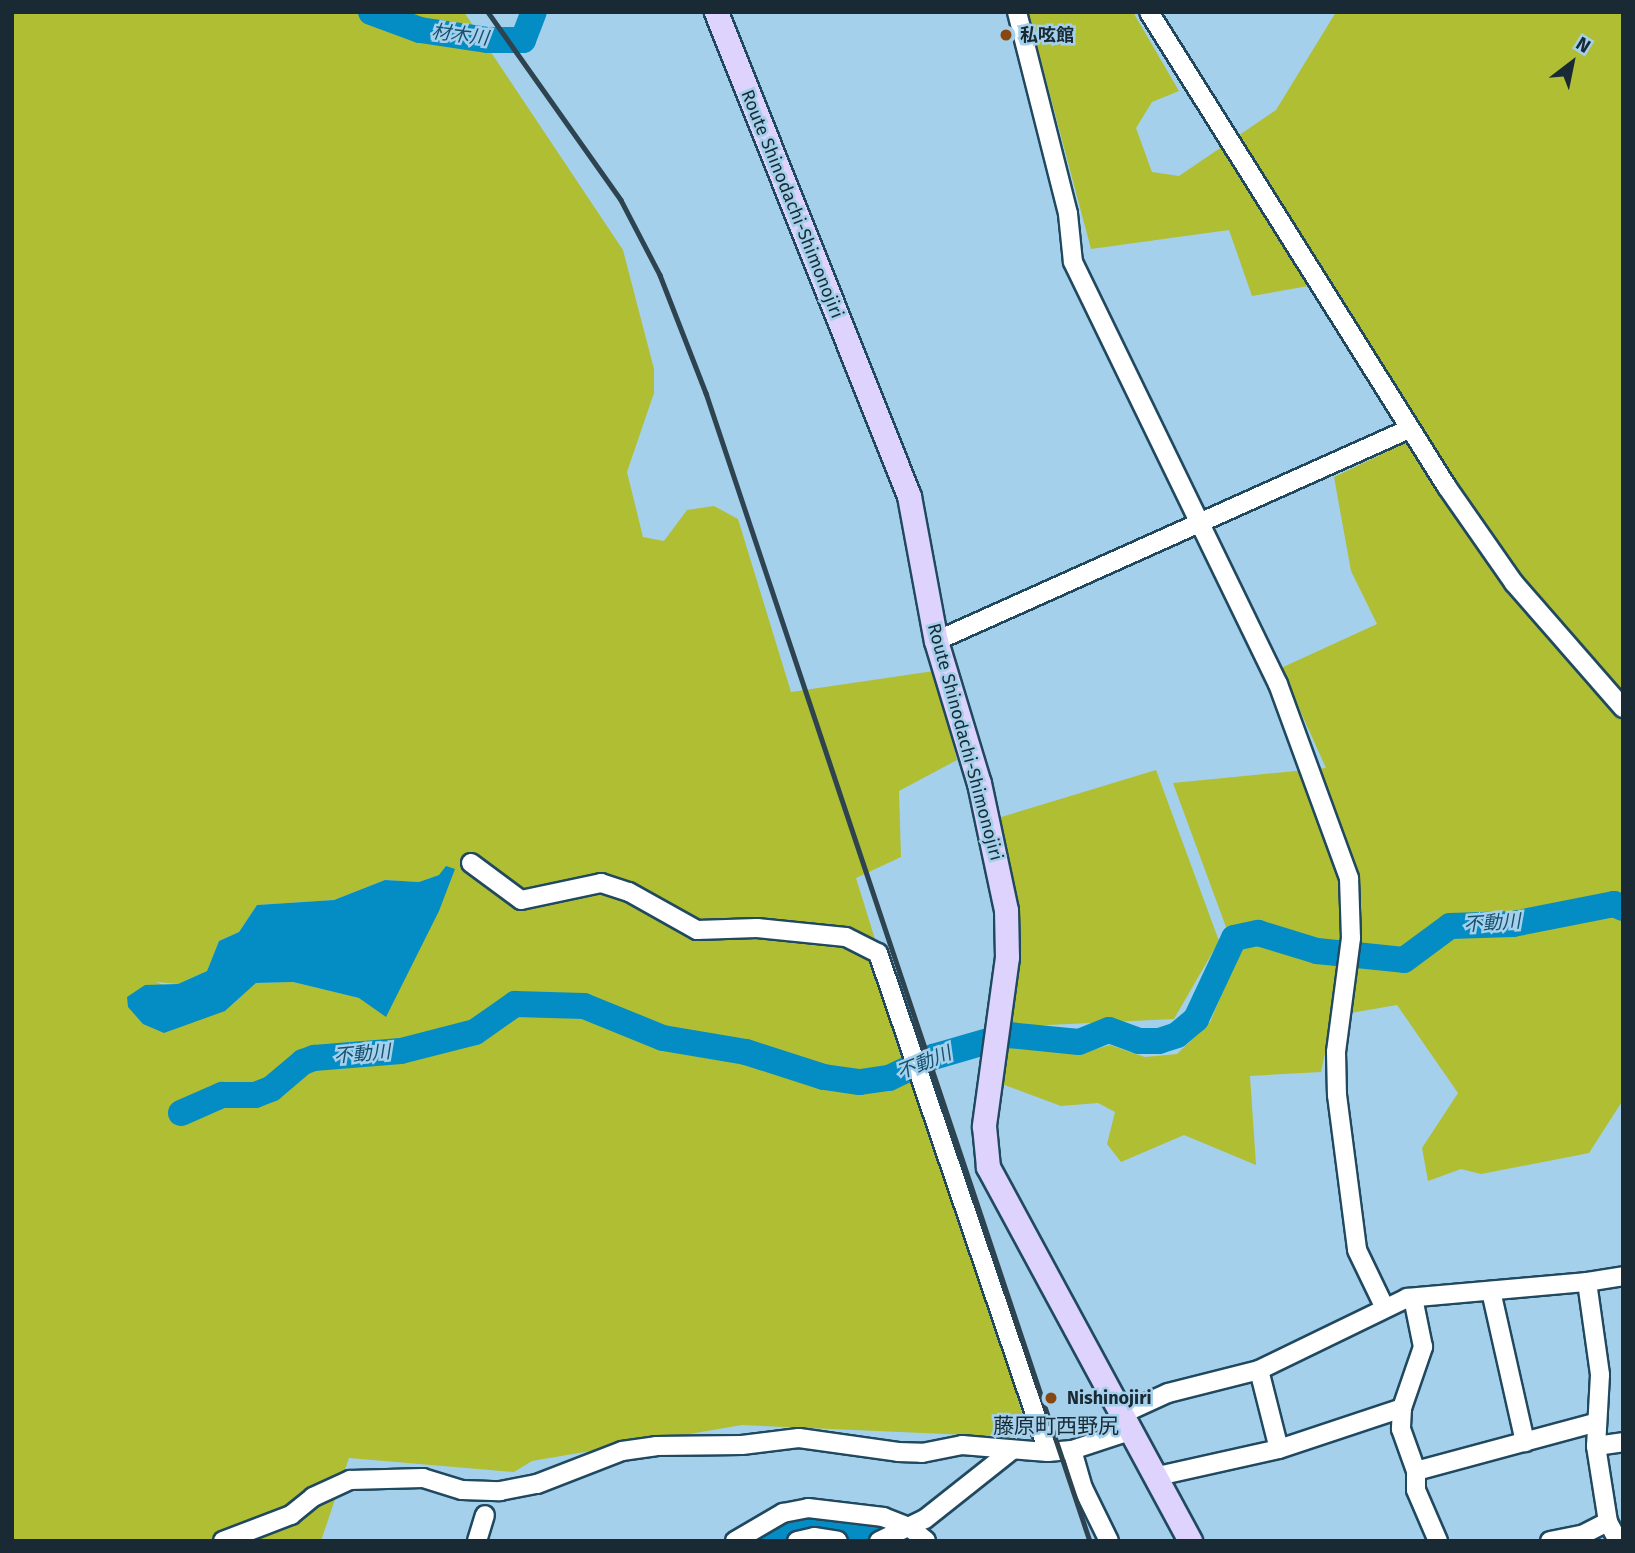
<!DOCTYPE html>
<meta charset="utf-8">
<style>
body{margin:0}
#map{position:relative;width:1635px;height:1553px;overflow:hidden;background:#a4d0eb;font-family:"Fira Sans","Noto Sans JP",sans-serif}
div>[style]{position:absolute}
.green>*{inset:0;background:#b0be33}
.water>*{inset:0;background:#048dc4}
.river>*{height:26px;margin:-13px;padding:0 13px;transform-origin:13px;border-radius:13px;background:#048dc4}
.roads{filter:drop-shadow(2px 0 #204960) drop-shadow(-2px 0 #204960) drop-shadow(0 2px #204960) drop-shadow(0 -2px #204960)}
.minor>*{height:18px;margin:-9px;padding:0 9px;transform-origin:9px;border-radius:9px;background:#fff}
.major>*{height:23px;margin:-11.5px;padding:0 11.5px;transform-origin:11.5px;border-radius:11.5px;background:#ddd3fd}
.rail>*{height:4.5px;margin:-2.25px;padding:0 2.25px;transform-origin:2.25px;border-radius:2.25px;background:#2e4350}
.dots>*{width:19px;height:19px;translate:-50% -50%;box-sizing:border-box;border:4px solid #a4d0eb;border-radius:50%}
span{translate:-50% -50%;white-space:nowrap;text-align:center;line-height:1.15;-webkit-text-stroke:5px #a4d0eb;paint-order:stroke}
.poi-label{font-size:18px;color:#192a34;font-weight:700}
.left{translate:0 -50%;text-align:left}
.street-label{font-size:18px;color:#192a34}
.water-label{font-size:19px;color:#15506e;font-style:italic}
.quarter-label{font-size:21px;color:#192a34}
.frame{position:absolute;inset:0;border:14px solid #192a34;pointer-events:none}
.north{position:absolute;left:1537px;top:28px;width:70px;height:70px;-webkit-text-stroke:5px #a4d0eb;paint-order:stroke;rotate:32deg;font-size:19px;font-weight:700;line-height:28px;text-align:center;color:#192a34}
.north::after{content:'';display:block;margin:auto;width:24px;height:32px;background:#192a34;clip-path:polygon(50% 0,100% 100%,50% 72%,0 100%)}
</style>
<div id="map">
<div class="green">
<div style="clip-path:polygon(evenodd,12px 12px,464px 12px,623px 250px,654px 369px,654px 393px,627px 472px,643px 537px,664px 541px,687px 510px,714px 506px,738px 519px,791px 692px,934px 671px,957px 760px,899px 791px,901px 857px,856px 878px,1024px 1419px,1015px 1437px,742px 1425px,532px 1461px,514px 1472px,349px 1458px,321px 1541px,12px 1541px,12px 12px,439px 875px,359px 998px,293px 982px,256px 983px,225px 1011px,156px 982px,178px 984px,207px 971px,219px 941px,239px 932px,257px 905px,334px 900px,385px 880px,419px 882px,439px 875px)"></div>
<div style="clip-path:polygon(1028px 12px,1133px 12px,1179px 91px,1152px 102px,1136px 128px,1152px 172px,1179px 176px,1276px 110px,1336px 12px,1623px 12px,1623px 1100px,1589px 1153px,1481px 1174px,1461px 1169px,1428px 1181px,1422px 1148px,1458px 1093px,1397px 1005px,1333px 1016px,1321px 1072px,1250px 1076px,1256px 1165px,1184px 1135px,1121px 1162px,1107px 1144px,1115px 1112px,1098px 1103px,1061px 1106px,1002px 1084px,1009px 1046px,1038px 1043px,1079px 1054px,1110px 1045px,1145px 1057px,1177px 1054px,1210px 1022px,1237px 957px,1173px 783px,1326px 768px,1281px 668px,1377px 624px,1351px 571px,1334px 477px,1424px 434px,1331px 282px,1252px 296px,1229px 230px,1091px 249px)"></div>
<div style="clip-path:polygon(1156px 770px,1219px 941px,1174px 1019px,1005px 1027px,998px 818px)"></div>
</div>
<div class="water">
<div style="clip-path:polygon(446px 866px,455px 869px,439px 911px,386px 1017px,359px 998px,293px 982px,256px 983px,225px 1011px,164px 1033px,143px 1024px,128px 1007px,127px 997px,145px 985px,178px 984px,207px 971px,219px 941px,239px 932px,257px 905px,334px 900px,385px 880px,419px 882px,439px 875px)"></div>
</div>
<div class="river">
<div style="left:371px;top:12px;width:52px;rotate:20.2deg"></div>
<div style="left:420px;top:30px;width:69px;rotate:8.4deg"></div>
<div style="left:488px;top:40px;width:35px"></div>
<div style="left:523px;top:40px;width:30px;rotate:-69deg"></div>
<div style="left:181px;top:1113px;width:45px;rotate:-23.7deg"></div>
<div style="left:222px;top:1095px;width:33px"></div>
<div style="left:255px;top:1095px;width:17px;rotate:-21deg"></div>
<div style="left:271px;top:1089px;width:42px;rotate:-40.2deg"></div>
<div style="left:303px;top:1062px;width:12px;rotate:-20deg"></div>
<div style="left:314px;top:1058px;width:87px;rotate:-4.6deg"></div>
<div style="left:401px;top:1051px;width:76px;rotate:-14.4deg"></div>
<div style="left:475px;top:1032px;width:49px;rotate:-35deg"></div>
<div style="left:515px;top:1004px;width:69px;rotate:1.7deg"></div>
<div style="left:584px;top:1006px;width:85px;rotate:22.1deg"></div>
<div style="left:663px;top:1038px;width:84px;rotate:9.6deg"></div>
<div style="left:746px;top:1052px;width:82px;rotate:17.8deg"></div>
<div style="left:824px;top:1077px;width:36px;rotate:8deg"></div>
<div style="left:860px;top:1082px;width:29px;rotate:-8deg"></div>
<div style="left:889px;top:1078px;width:49px;rotate:-25.5deg"></div>
<div style="left:933px;top:1057px;width:79px;rotate:-16.1deg"></div>
<div style="left:1009px;top:1035px;width:70px;rotate:5.7deg"></div>
<div style="left:1079px;top:1042px;width:32px;rotate:-22deg"></div>
<div style="left:1109px;top:1030px;width:32px;rotate:20deg"></div>
<div style="left:1139px;top:1041px;width:20px"></div>
<div style="left:1159px;top:1041px;width:19px;rotate:-18deg"></div>
<div style="left:1177px;top:1035px;width:25px;rotate:-40deg"></div>
<div style="left:1196px;top:1019px;width:89px;rotate:-64.9deg"></div>
<div style="left:1234px;top:938px;width:25px;rotate:-12deg"></div>
<div style="left:1258px;top:933px;width:62px;rotate:17deg"></div>
<div style="left:1317px;top:951px;width:87px;rotate:5.9deg"></div>
<div style="left:1404px;top:960px;width:57px;rotate:-36.5deg"></div>
<div style="left:1450px;top:926px;width:63px;rotate:-1.8deg"></div>
<div style="left:1513px;top:924px;width:103px;rotate:-11.2deg"></div>
<div style="left:1614px;top:904px;width:10px;rotate:24deg"></div>
<div style="left:766px;top:1541px;width:16px;rotate:-43deg"></div>
<div style="left:778px;top:1530px;width:28px;rotate:-21deg"></div>
<div style="left:804px;top:1520px;width:80px;rotate:8.6deg"></div>
<div style="left:883px;top:1532px;width:21px;rotate:25deg"></div>
</div>
<div class="roads">
<div class="minor">
<div style="left:1017px;top:12px;width:208px;rotate:75.8deg"></div>
<div style="left:1068px;top:214px;width:48px;rotate:84.1deg"></div>
<div style="left:1073px;top:262px;width:469px;rotate:64.1deg"></div>
<div style="left:1278px;top:684px;width:207px;rotate:69.9deg"></div>
<div style="left:1349px;top:878px;width:60px;rotate:88.1deg"></div>
<div style="left:1351px;top:938px;width:115px;rotate:97.5deg"></div>
<div style="left:1336px;top:1052px;width:43px;rotate:88.7deg"></div>
<div style="left:1337px;top:1095px;width:156px;rotate:82.6deg"></div>
<div style="left:1357px;top:1250px;width:62px;rotate:64.3deg"></div>
<div style="left:1149px;top:12px;width:561px;rotate:57.9deg"></div>
<div style="left:1447px;top:487px;width:117px;rotate:55.1deg"></div>
<div style="left:1514px;top:583px;width:166px;rotate:48.9deg"></div>
<div style="left:936px;top:641px;width:518px;rotate:-24.14deg"></div>
<div style="left:471px;top:863px;width:62px;rotate:36.5deg"></div>
<div style="left:521px;top:900px;width:82px;rotate:-12deg"></div>
<div style="left:601px;top:883px;width:29px;rotate:18deg"></div>
<div style="left:629px;top:892px;width:78px;rotate:29.2deg"></div>
<div style="left:697px;top:930px;width:60px;rotate:-1.9deg"></div>
<div style="left:757px;top:928px;width:89px;rotate:5.8deg"></div>
<div style="left:846px;top:937px;width:36px;rotate:27deg"></div>
<div style="left:878px;top:953px;width:527px;rotate:71.19deg"></div>
<div style="left:1587px;top:1282px;width:36px;rotate:-9deg"></div>
<div style="left:1491px;top:1291px;width:155px;rotate:77.3deg"></div>
<div style="left:1259px;top:1370px;width:81px;rotate:75.8deg"></div>
<div style="left:1279px;top:1449px;width:130px;rotate:-18.4deg"></div>
<div style="left:1402px;top:1408px;width:21px;rotate:93deg"></div>
<div style="left:1401px;top:1429px;width:45px;rotate:70.3deg"></div>
<div style="left:1416px;top:1471px;width:184px;rotate:-15.1deg"></div>
<div style="left:1402px;top:1408px;width:65px;rotate:-71deg"></div>
<div style="left:1423px;top:1347px;width:50px;rotate:-101.5deg"></div>
<div style="left:1124px;top:1413px;width:48px;rotate:-24.4deg"></div>
<div style="left:1168px;top:1393px;width:94px;rotate:-14.2deg"></div>
<div style="left:1259px;top:1370px;width:165px;rotate:-25.9deg"></div>
<div style="left:1407px;top:1298px;width:181px;rotate:-5.1deg"></div>
<div style="left:1587px;top:1282px;width:94px;rotate:82deg"></div>
<div style="left:1600px;top:1375px;width:71px;rotate:93.2deg"></div>
<div style="left:1596px;top:1446px;width:77px;rotate:81deg"></div>
<div style="left:1608px;top:1522px;width:21px;rotate:62deg"></div>
<div style="left:1596px;top:1446px;width:27px;rotate:-8deg"></div>
<div style="left:1072px;top:1450px;width:40px;rotate:74deg"></div>
<div style="left:1083px;top:1488px;width:59px;rotate:63.9deg"></div>
<div style="left:1416px;top:1471px;width:19px;rotate:90deg"></div>
<div style="left:1416px;top:1490px;width:56px;rotate:66.7deg"></div>
<div style="left:1158px;top:1476px;width:124px;rotate:-12.6deg"></div>
<div style="left:223px;top:1541px;width:73px;rotate:-20.9deg"></div>
<div style="left:291px;top:1515px;width:28px;rotate:-39deg"></div>
<div style="left:313px;top:1497px;width:41px;rotate:-24.7deg"></div>
<div style="left:350px;top:1480px;width:73px;rotate:-1.6deg"></div>
<div style="left:423px;top:1478px;width:41px;rotate:17.1deg"></div>
<div style="left:462px;top:1490px;width:38px;rotate:2deg"></div>
<div style="left:500px;top:1491px;width:38px;rotate:-11deg"></div>
<div style="left:537px;top:1484px;width:91px;rotate:-21.2deg"></div>
<div style="left:622px;top:1451px;width:34px;rotate:-8deg"></div>
<div style="left:656px;top:1446px;width:86px;rotate:-0.7deg"></div>
<div style="left:742px;top:1445px;width:57px;rotate:-7deg"></div>
<div style="left:799px;top:1438px;width:100px;rotate:8deg"></div>
<div style="left:898px;top:1452px;width:24px;rotate:2deg"></div>
<div style="left:922px;top:1453px;width:41px;rotate:-11.3deg"></div>
<div style="left:962px;top:1445px;width:86px;rotate:4.7deg"></div>
<div style="left:1048px;top:1452px;width:24px;rotate:-5deg"></div>
<div style="left:1072px;top:1450px;width:64px;rotate:-18.2deg"></div>
<div style="left:477px;top:1541px;width:27px;rotate:-73deg"></div>
<div style="left:735px;top:1541px;width:56px;rotate:-30.3deg"></div>
<div style="left:783px;top:1513px;width:25px;rotate:-11deg"></div>
<div style="left:808px;top:1508px;width:76px;rotate:6.8deg"></div>
<div style="left:883px;top:1517px;width:28px;rotate:21deg"></div>
<div style="left:909px;top:1527px;width:22px;rotate:39deg"></div>
<div style="left:797px;top:1541px;width:17px;rotate:-13deg"></div>
<div style="left:814px;top:1537px;width:24px;rotate:9deg"></div>
<div style="left:879px;top:1541px;width:51px;rotate:-25.6deg"></div>
<div style="left:925px;top:1519px;width:111px;rotate:-38.4deg"></div>
<div style="left:1550px;top:1541px;width:33px;rotate:-11deg"></div>
<div style="left:1582px;top:1535px;width:29px;rotate:-27deg"></div>
</div>
<div class="major">
<div style="left:716px;top:12px;width:521px;rotate:68.26deg"></div>
<div style="left:909px;top:496px;width:147px;rotate:79.5deg"></div>
<div style="left:936px;top:641px;width:148px;rotate:73.2deg"></div>
<div style="left:979px;top:783px;width:130px;rotate:78deg"></div>
<div style="left:1006px;top:910px;width:47px;rotate:88.8deg"></div>
<div style="left:1007px;top:957px;width:171px;rotate:97.8deg"></div>
<div style="left:984px;top:1126px;width:41px;rotate:84.4deg"></div>
<div style="left:988px;top:1167px;width:425px;rotate:61.6deg"></div>
</div>
</div>
<div class="rail">
<div style="left:488px;top:12px;width:230px;rotate:54.7deg"></div>
<div style="left:621px;top:200px;width:85px;rotate:62.5deg"></div>
<div style="left:660px;top:275px;width:127px;rotate:68.7deg"></div>
<div style="left:706px;top:393px;width:1211px;rotate:71.51deg"></div>
</div>
<div class="dots">
<div style="left:1006px;top:35px;background:#87470f"></div>
<div style="left:1051px;top:1398px;background:#87470f"></div>
</div>
<div class="poi-label">
<span class="left" style="left:1020px;top:35px">私呟館</span>
<span class="left" style="left:1067px;top:1398px">Nishinojiri</span>
</div>
<div class="street-label">
<span style="left:792px;top:204px;rotate:68deg">Route Shinodachi-Shimonojiri</span>
<span style="left:965px;top:742px;rotate:75deg">Route Shinodachi-Shimonojiri</span>
</div>
<div class="water-label">
<span style="left:460px;top:35px;rotate:7deg">材木川</span>
<span style="left:1492px;top:923px;rotate:-4deg">不動川</span>
<span style="left:362px;top:1054px;rotate:-5deg">不動川</span>
<span style="left:924px;top:1063px;rotate:-22deg">不動川</span>
</div>
<div class="quarter-label">
<span style="left:1056px;top:1426px">藤原町西野尻</span>
</div>
<div class="frame"></div>
<div class="north">N</div>
</div>
